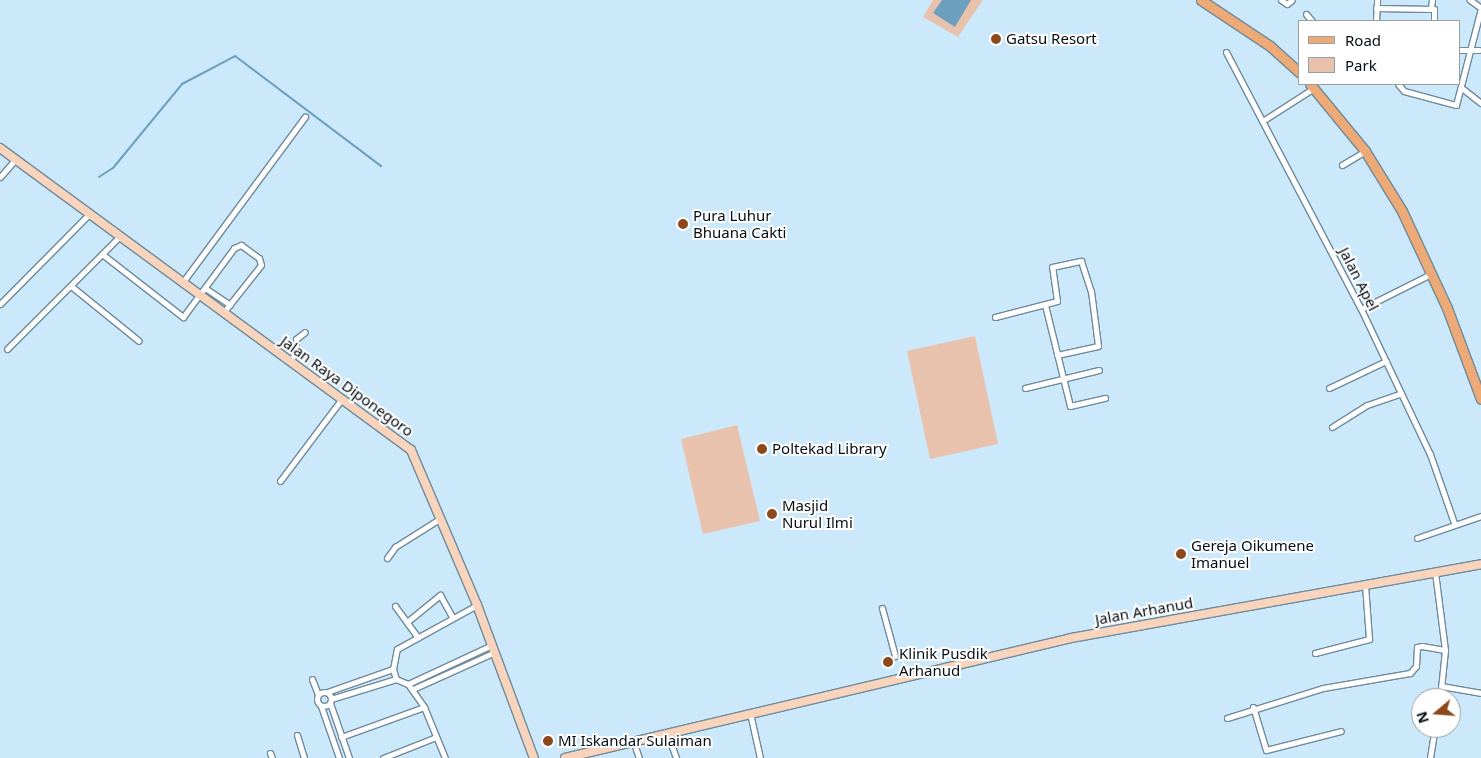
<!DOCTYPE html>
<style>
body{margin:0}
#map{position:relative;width:1481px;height:758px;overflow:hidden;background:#cce9fc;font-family:"Noto Sans",sans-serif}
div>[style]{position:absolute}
.green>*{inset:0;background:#e8c2ad}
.water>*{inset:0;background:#6d9fbe}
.stream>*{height:2px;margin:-1px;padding:0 1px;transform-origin:1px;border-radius:1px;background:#6d9fbe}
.roads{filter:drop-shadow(1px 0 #6f8a9b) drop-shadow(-1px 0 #6f8a9b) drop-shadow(0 1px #6f8a9b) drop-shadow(0 -1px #6f8a9b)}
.street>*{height:5px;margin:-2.5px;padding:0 2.5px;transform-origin:2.5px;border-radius:2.5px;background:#fff}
.street>.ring{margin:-2.5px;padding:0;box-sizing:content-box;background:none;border:5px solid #fff;border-radius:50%}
.secondary>*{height:8px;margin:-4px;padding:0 4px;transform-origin:4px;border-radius:4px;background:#f7d4bb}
.primary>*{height:9px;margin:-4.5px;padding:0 4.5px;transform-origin:4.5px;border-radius:4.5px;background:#eeaa76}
.dots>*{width:14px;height:14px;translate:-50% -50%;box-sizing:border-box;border:2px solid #fff;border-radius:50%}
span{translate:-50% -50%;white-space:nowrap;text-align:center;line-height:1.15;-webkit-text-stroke:4px #fff;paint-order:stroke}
.poi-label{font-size:15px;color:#050e15}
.left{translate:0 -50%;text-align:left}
.street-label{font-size:15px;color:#050e15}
.legend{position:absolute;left:1298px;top:20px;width:162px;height:65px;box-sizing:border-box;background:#fff;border:1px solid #9b9fa1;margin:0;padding:6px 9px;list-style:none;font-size:15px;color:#050e15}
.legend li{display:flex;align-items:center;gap:10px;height:25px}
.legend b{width:25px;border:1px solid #9b9fa1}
.north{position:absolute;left:1411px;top:688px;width:50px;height:50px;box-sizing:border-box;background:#fff;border:1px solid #9b9fa1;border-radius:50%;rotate:252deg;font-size:14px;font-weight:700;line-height:20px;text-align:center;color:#050e15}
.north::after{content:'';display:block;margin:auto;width:18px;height:22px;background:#8c491b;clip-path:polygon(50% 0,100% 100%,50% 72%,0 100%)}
</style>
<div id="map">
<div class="green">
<div style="clip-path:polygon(933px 0,983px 0,958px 37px,923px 17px)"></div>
<div style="clip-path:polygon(975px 336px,998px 444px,930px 459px,907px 351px)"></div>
<div style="clip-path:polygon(737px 425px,760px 521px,703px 534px,681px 439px)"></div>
</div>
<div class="water">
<div style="clip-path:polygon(942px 0,971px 0,955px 27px,933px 13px)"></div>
</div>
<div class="stream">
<div style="left:99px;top:177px;width:17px;rotate:-33deg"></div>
<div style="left:113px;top:168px;width:109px;rotate:-50.6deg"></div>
<div style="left:182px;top:84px;width:60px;rotate:-27.8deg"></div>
<div style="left:235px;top:56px;width:183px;rotate:37deg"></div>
</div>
<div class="roads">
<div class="street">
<div style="left:1281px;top:0;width:7px;rotate:34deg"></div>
<div style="left:1287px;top:4px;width:6px;rotate:-39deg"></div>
<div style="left:1376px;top:8px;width:58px;rotate:1deg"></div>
<div style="left:1434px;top:9px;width:12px;rotate:90deg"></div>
<div style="left:1431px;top:8px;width:8px;rotate:-83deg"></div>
<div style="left:1306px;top:14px;width:9px;rotate:49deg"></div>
<div style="left:1376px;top:21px;width:21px;rotate:-87deg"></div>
<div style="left:1460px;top:50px;width:19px"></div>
<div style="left:1226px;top:52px;width:290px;rotate:62.3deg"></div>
<div style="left:1361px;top:309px;width:161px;rotate:64.6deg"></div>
<div style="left:1430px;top:454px;width:73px;rotate:70.8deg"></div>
<div style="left:1398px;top:84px;width:9px;rotate:49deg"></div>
<div style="left:1404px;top:91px;width:54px;rotate:15.1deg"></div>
<div style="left:1456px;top:105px;width:100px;rotate:-75.5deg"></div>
<div style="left:1481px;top:8px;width:14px;rotate:-144deg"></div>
<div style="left:1463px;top:89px;width:23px;rotate:38deg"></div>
<div style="left:1264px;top:120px;width:59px;rotate:-32.6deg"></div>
<div style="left:1342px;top:165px;width:27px;rotate:-31deg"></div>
<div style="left:0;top:177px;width:21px;rotate:-49deg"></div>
<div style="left:102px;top:254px;width:103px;rotate:37.9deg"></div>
<div style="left:183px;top:317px;width:86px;rotate:-53.5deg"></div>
<div style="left:234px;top:248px;width:8px;rotate:-23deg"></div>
<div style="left:241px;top:245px;width:22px;rotate:36deg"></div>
<div style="left:259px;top:258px;width:7px;rotate:74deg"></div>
<div style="left:261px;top:265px;width:61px;rotate:128.4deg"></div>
<div style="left:182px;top:283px;width:207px;rotate:-53.5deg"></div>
<div style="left:71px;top:286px;width:87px;rotate:39deg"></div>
<div style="left:205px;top:288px;width:30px;rotate:34deg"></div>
<div style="left:0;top:304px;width:125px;rotate:-45.3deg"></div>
<div style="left:1045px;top:305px;width:104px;rotate:76.1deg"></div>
<div style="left:1070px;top:406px;width:36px;rotate:-13deg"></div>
<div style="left:1361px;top:309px;width:78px;rotate:-26.6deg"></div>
<div style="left:995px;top:317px;width:64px;rotate:-14.5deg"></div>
<div style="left:1057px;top:301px;width:34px;rotate:-98deg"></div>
<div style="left:1052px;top:267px;width:30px;rotate:-12deg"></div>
<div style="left:1081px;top:261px;width:32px;rotate:72deg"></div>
<div style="left:1091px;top:291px;width:55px;rotate:82.7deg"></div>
<div style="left:1098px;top:346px;width:42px;rotate:167.6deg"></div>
<div style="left:7px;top:349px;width:157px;rotate:-45deg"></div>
<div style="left:290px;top:362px;width:13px;rotate:-61deg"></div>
<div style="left:296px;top:351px;width:12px;rotate:-90deg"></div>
<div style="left:296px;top:339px;width:11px;rotate:-38deg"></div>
<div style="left:1025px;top:388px;width:76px;rotate:-13.7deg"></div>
<div style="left:1329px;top:388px;width:63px;rotate:-25.3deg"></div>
<div style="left:1332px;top:427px;width:41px;rotate:-32.2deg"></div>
<div style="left:1367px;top:405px;width:36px;rotate:-19deg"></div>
<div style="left:280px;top:481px;width:101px;rotate:-53deg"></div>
<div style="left:1417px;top:538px;width:68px;rotate:-19deg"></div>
<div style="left:387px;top:558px;width:14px;rotate:-54deg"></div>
<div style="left:395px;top:547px;width:54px;rotate:-32.2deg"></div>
<div style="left:1435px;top:572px;width:79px;rotate:82.7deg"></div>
<div style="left:1445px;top:650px;width:48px;rotate:95.9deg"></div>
<div style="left:395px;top:606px;width:39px;rotate:54deg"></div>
<div style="left:882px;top:608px;width:50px;rotate:74.8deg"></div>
<div style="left:407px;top:622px;width:43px;rotate:-39.3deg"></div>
<div style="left:440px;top:595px;width:26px;rotate:61deg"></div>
<div style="left:1315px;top:653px;width:56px;rotate:-14.5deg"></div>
<div style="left:1369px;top:639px;width:54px;rotate:-94.2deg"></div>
<div style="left:312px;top:679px;width:17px;rotate:69deg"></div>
<div style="left:396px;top:679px;width:10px;rotate:-107deg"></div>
<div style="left:393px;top:669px;width:20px;rotate:-79deg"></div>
<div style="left:397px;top:649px;width:91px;rotate:-28.8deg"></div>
<div style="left:408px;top:684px;width:93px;rotate:-24.9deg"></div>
<div style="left:1441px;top:686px;width:41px;rotate:9.9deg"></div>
<div style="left:413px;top:689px;width:90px;rotate:-24.3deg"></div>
<div class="ring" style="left:317px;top:692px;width:9px;height:9px"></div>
<div style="left:327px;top:692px;width:70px;rotate:-19.2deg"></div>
<div style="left:331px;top:699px;width:68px;rotate:-17.1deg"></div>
<div style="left:396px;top:679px;width:13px;rotate:23deg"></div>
<div style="left:408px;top:684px;width:28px;rotate:55deg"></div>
<div style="left:424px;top:707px;width:55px;rotate:67.6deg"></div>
<div style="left:330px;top:703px;width:58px;rotate:70.9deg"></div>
<div style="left:321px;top:706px;width:55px;rotate:70.9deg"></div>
<div style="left:1253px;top:707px;width:45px;rotate:73.2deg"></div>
<div style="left:1266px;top:750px;width:77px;rotate:-14.2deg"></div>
<div style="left:750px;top:713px;width:46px;rotate:77.5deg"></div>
<div style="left:1227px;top:718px;width:101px;rotate:-17.4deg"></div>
<div style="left:1323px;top:688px;width:88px;rotate:-9.8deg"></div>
<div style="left:1410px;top:673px;width:9px;rotate:-49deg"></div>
<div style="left:1416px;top:666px;width:19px;rotate:-87deg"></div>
<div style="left:1417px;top:647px;width:5px;rotate:-11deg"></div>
<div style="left:1422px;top:646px;width:23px;rotate:10deg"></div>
<div style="left:667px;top:733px;width:27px;rotate:70deg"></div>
<div style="left:297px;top:735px;width:24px;rotate:73deg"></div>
<div style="left:341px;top:737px;width:88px;rotate:-19.9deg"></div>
<div style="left:633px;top:740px;width:19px;rotate:72deg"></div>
<div style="left:270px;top:753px;width:5px;rotate:68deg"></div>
<div style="left:383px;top:758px;width:57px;rotate:-21.6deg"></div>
<div style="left:1430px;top:758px;width:30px;rotate:-81deg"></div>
</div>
<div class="secondary">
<div style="left:0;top:148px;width:510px;rotate:36.31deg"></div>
<div style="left:411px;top:450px;width:168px;rotate:66.9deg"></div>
<div style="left:477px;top:605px;width:163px;rotate:69.6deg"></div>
<div style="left:565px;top:758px;width:520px;rotate:-13.34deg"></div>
<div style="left:1071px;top:638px;width:417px;rotate:-10.2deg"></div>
</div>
<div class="primary">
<div style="left:1201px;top:0;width:83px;rotate:33.7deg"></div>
<div style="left:1270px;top:46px;width:40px;rotate:42deg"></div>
<div style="left:1310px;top:84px;width:87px;rotate:50.6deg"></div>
<div style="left:1365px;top:151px;width:70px;rotate:58.3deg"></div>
<div style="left:1402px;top:211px;width:107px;rotate:65.1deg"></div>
<div style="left:1447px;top:308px;width:97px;rotate:69.5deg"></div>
</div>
</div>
<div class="dots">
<div style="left:996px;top:39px;background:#8c491b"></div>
<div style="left:683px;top:224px;background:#8c491b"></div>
<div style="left:762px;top:449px;background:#8c491b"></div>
<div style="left:772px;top:514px;background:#8c491b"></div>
<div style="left:1181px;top:554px;background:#8c491b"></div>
<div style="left:888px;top:662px;background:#8c491b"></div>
<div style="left:548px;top:741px;background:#8c491b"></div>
</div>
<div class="poi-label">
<span class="left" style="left:1006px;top:39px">Gatsu Resort</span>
<span class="left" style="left:693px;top:224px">Pura Luhur<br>Bhuana Cakti</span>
<span class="left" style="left:772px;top:449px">Poltekad Library</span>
<span class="left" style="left:782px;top:514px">Masjid<br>Nurul Ilmi</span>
<span class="left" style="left:1191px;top:554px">Gereja Oikumene<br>Imanuel</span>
<span class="left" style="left:899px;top:662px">Klinik Pusdik<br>Arhanud</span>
<span class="left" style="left:558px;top:741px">MI Iskandar Sulaiman</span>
</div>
<div class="street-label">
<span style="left:1359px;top:279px;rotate:63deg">Jalan Apel</span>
<span style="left:347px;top:386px;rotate:36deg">Jalan Raya Diponegoro</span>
<span style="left:1144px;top:611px;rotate:-10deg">Jalan Arhanud</span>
</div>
<ul class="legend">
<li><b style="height:6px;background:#eeaa76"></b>Road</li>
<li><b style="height:14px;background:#e8c2ad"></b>Park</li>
</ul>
<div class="north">N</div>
</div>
